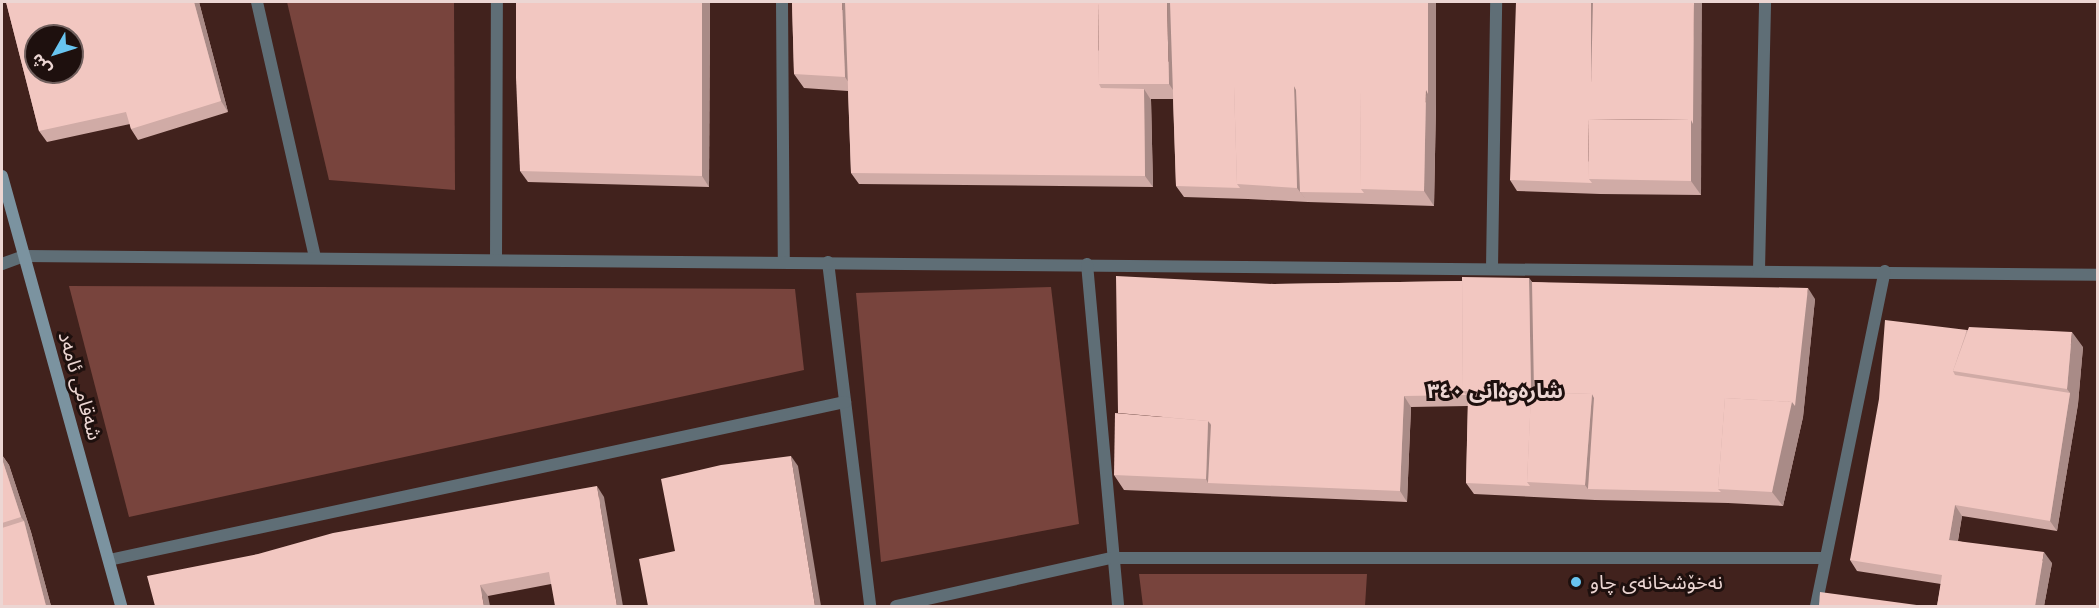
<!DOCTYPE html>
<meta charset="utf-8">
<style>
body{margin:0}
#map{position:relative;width:2099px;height:608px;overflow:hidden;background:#41221d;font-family:Helvetica,"Noto Sans Arabic",sans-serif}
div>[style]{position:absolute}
.green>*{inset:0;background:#78443d}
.street>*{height:12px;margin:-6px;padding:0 6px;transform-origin:6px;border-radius:6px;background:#5f6e76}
.secondary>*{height:12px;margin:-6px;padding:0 6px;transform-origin:6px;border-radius:6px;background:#7b93a0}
.wall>*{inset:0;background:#d0aba6}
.shaded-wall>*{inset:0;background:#a98b87}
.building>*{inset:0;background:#f2c7c1}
.dots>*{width:16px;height:16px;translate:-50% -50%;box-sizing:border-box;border:3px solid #1e100e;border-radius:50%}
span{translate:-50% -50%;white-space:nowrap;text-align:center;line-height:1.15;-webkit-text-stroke:6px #1e100e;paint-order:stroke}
.street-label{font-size:20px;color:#ecd6d3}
.poi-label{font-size:20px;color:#ecd6d3}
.left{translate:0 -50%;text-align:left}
.neighbourhood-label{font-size:21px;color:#ecd6d3;font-weight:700}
.frame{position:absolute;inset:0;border:3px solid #ecd6d3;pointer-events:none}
.north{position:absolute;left:24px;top:24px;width:60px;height:60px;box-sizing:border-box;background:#1e100e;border:2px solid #705f5d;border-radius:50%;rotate:231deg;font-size:16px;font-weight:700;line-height:24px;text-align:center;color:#ecd6d3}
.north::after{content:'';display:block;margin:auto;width:21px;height:27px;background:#68c4f0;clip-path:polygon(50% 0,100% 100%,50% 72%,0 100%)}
</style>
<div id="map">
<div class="green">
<div style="clip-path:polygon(287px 2px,454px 2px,455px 190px,329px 180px)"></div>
<div style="clip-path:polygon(69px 286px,795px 289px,804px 370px,129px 517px)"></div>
<div style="clip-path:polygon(1051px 287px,1079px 524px,881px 562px,856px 293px)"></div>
<div style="clip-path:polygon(1139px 574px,1367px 574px,1365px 606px,1143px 606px)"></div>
</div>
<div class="street">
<div style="left:257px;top:2px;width:262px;rotate:77.2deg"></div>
<div style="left:782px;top:2px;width:259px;rotate:89.6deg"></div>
<div style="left:496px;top:259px;width:257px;rotate:-89.8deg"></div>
<div style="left:828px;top:262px;width:347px;rotate:83deg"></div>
<div style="left:2px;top:264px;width:23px;rotate:-20deg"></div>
<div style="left:24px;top:256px;width:2074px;rotate:0.52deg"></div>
<div style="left:1087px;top:264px;width:343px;rotate:84.8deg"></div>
<div style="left:1492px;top:268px;width:266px;rotate:-89.1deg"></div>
<div style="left:1759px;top:270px;width:268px;rotate:-88.7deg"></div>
<div style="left:109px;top:560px;width:753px;rotate:-12.12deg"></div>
<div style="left:896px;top:606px;width:220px;rotate:-12.6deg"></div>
<div style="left:1111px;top:558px;width:714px"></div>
<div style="left:1816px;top:606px;width:342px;rotate:-78.4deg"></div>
</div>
<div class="secondary">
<div style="left:2px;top:176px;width:446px;rotate:74.5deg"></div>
</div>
<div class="wall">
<div style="clip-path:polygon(6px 2px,199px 2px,228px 112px,138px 140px,131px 129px,130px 124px,47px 142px,39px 131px)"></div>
<div style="clip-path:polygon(710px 2px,709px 187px,528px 182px,520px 171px)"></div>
<div style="clip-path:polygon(792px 2px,1436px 104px,1434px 206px,1308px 202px,1248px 199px,1184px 197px,1176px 186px,1173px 99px,1151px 99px,1153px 187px,859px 184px,851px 173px,848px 91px,804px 88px,794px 74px)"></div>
<div style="clip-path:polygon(1701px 135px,1701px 195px,1600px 194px,1517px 191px,1510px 180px)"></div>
<div style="clip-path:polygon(1529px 278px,1532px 282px,1815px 299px,1803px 417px,1783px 506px,1728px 503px,1595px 500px,1474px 494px,1466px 483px,1468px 406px,1411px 407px,1407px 502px,1124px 490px,1114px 475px,1274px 284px,1462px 281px)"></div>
<div style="clip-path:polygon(1967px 330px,2083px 347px,2078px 404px,2057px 531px,1962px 516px,1958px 541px,2052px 563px,2044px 606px,1937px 606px,1941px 584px,1857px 571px,1850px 560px)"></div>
<div style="clip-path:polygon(2px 455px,9px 465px,31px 532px,51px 606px,2px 606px)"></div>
<div style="clip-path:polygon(604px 497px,551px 584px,488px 596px,155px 606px)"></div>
</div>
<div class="shaded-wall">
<div style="clip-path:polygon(194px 2px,199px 2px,228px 112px,221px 101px)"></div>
<div style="clip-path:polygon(702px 2px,710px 2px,709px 187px,702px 176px)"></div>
<div style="clip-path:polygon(842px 2px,852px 2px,855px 92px,845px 77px)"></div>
<div style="clip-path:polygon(1167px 2px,1177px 2px,1179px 99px,1169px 84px)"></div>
<div style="clip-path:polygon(1428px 2px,1436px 2px,1436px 104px,1434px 206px,1424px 191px)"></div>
<div style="clip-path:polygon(1591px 2px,1599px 2px,1591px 83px)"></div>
<div style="clip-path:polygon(1694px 2px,1702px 2px,1701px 195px,1691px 181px,1691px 120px)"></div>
<div style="clip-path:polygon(1294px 86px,1304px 101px,1300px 192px,1308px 202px,1297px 188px)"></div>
<div style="clip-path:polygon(1144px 89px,1151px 100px,1153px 187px,1145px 176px)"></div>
<div style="clip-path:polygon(1529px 278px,1540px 293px,1541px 396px,1531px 392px)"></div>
<div style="clip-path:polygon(1808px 288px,1815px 299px,1803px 417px,1783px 506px,1772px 492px)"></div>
<div style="clip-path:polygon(2072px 332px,2083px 347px,2078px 404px,2057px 531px,2050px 521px,2070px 393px,2067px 389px)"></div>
<div style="clip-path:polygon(1592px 394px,1602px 409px,1588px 489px,1585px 485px)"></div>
<div style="clip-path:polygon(1404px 396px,1411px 407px,1407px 502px,1400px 491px)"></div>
<div style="clip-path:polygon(1208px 421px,1218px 435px,1208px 483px,1206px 479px)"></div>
<div style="clip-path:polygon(2px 455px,9px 465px,31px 532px,51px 606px,46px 606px,24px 521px,21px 517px,2px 459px)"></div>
<div style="clip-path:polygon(791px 456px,798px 466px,821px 606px,815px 606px)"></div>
<div style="clip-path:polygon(597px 486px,604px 497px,623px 606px,617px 606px)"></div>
<div style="clip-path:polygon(1955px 505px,1962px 516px,1956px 551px,1949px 540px)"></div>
<div style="clip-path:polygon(2044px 552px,2052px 563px,2044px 606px,2035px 606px)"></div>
<div style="clip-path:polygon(480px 585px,488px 596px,490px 606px,484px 606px)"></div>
</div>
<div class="building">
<div style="clip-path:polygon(evenodd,6px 2px,194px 2px,221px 101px,131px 129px,126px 112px,39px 131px,6px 2px,36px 36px,72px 36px,72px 72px,36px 72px,36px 36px)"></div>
<div style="clip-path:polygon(516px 2px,702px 2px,702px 176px,520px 171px,516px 78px)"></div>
<div style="clip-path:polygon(792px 2px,842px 2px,845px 77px,794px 74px)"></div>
<div style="clip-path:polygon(845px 2px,1098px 2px,1099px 84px,1101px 88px,1144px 89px,1145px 176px,851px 173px)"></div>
<div style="clip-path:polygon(1098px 2px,1167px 2px,1169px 84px,1099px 84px)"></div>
<div style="clip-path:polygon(1170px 2px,1428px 2px,1428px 94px,1426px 90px,1360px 90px,1361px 189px,1364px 193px,1300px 192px,1296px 90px,1294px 86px,1234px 86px,1237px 184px,1240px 188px,1176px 186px)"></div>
<div style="clip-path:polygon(1516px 2px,1591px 2px,1591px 83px,1593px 2px,1694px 2px,1693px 124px,1691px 120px,1588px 119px,1589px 179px,1592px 183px,1510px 180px)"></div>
<div style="clip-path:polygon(1234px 86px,1294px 86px,1297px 188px,1237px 184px)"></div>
<div style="clip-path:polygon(1360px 90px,1426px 90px,1424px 191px,1361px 189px)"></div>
<div style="clip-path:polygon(1588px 119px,1691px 120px,1691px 181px,1589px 179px)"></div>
<div style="clip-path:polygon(1116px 276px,1274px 284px,1462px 281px,1463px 391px,1466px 395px,1404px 396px,1400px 491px,1208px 483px,1211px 424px,1208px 421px,1118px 413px)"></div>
<div style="clip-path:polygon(1462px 277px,1529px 278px,1531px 392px,1592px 394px,1585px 485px,1527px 482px,1531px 392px,1463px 391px)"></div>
<div style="clip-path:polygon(1532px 282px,1808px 288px,1795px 406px,1792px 402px,1725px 398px,1718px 489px,1721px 492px,1588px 489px,1594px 398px,1592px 394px,1534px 392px)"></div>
<div style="clip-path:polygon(1885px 320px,1967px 330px,1953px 371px,1955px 375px,2070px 393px,2050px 521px,1955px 505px,1949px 540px,2044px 552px,2035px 606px,1937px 606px,1942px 575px,1850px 560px,1879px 399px)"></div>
<div style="clip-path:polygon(1969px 327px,2072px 332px,2067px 389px,1953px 371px)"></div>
<div style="clip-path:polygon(1468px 395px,1531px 396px,1527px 482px,1530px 486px,1466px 483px)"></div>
<div style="clip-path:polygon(1725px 398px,1792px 402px,1772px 492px,1718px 489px)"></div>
<div style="clip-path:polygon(1115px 413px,1208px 421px,1206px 479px,1114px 475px)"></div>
<div style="clip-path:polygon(791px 456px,815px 606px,648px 606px,639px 559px,675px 551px,661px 479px,721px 465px)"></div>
<div style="clip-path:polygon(2px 459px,21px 517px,2px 523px)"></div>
<div style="clip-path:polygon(597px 486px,617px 606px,555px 606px,549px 572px,480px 585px,484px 606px,155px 606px,147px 576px,258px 554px,333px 533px)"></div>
<div style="clip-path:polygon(24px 521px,46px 606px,2px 606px,2px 528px)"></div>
<div style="clip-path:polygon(1820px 592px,1924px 606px,1819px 606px)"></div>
</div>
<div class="dots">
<div style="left:1576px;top:582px;background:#68c4f0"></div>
</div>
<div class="street-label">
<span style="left:80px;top:386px;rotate:74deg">شەقامی ئامەد</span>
</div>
<div class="poi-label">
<span class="left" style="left:1590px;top:582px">نەخۆشخانەی چاو</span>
</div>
<div class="neighbourhood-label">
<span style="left:1495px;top:391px">شارەوەانی ٣٤٠</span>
</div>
<div class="frame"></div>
<div class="north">ش</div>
</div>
